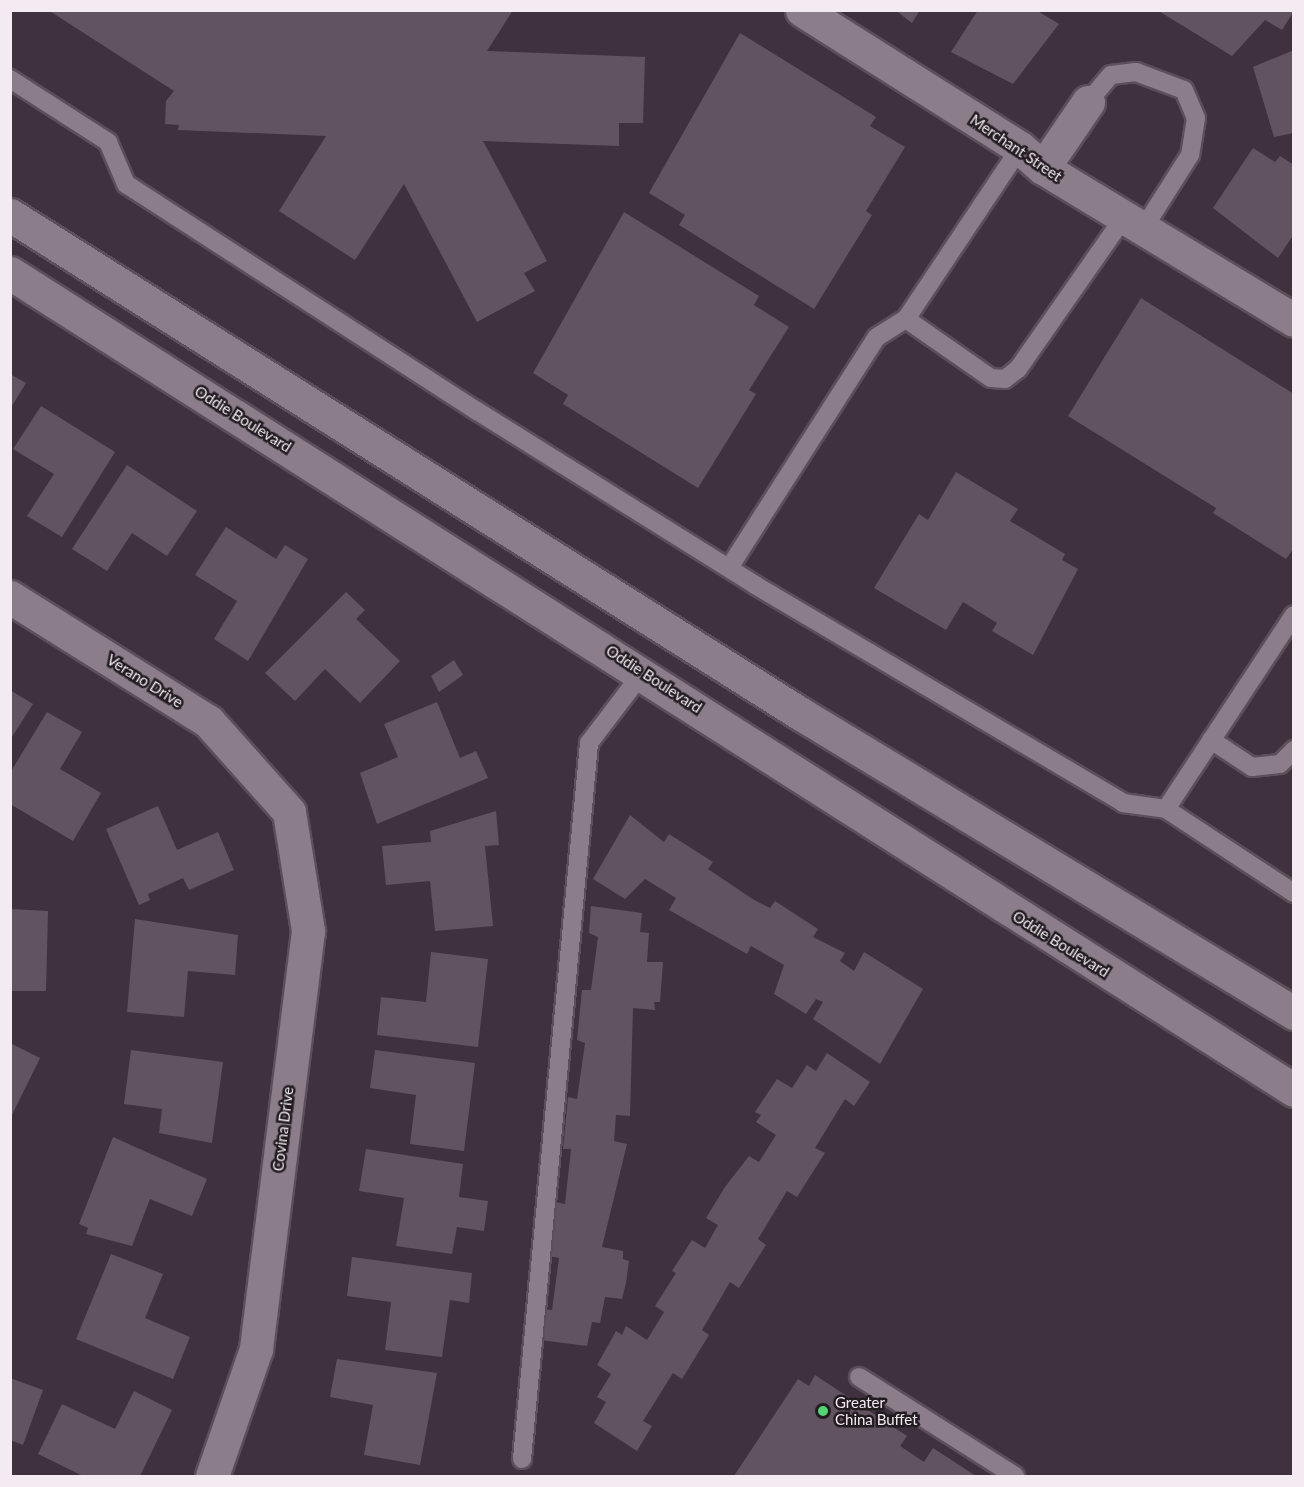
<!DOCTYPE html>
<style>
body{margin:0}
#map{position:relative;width:1304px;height:1487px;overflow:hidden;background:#3f313e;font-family:Lato,sans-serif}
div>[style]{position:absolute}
.building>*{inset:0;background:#625361}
.roads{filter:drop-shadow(2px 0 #5b4f5a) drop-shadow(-2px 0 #5b4f5a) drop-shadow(0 2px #5b4f5a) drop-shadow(0 -2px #5b4f5a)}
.lane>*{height:18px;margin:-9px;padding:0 9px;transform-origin:9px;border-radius:9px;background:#8c7d8b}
.street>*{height:33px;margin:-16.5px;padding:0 16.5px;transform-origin:16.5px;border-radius:16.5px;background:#8c7d8b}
.secondary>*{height:33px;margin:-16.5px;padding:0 16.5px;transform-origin:16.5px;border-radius:16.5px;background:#8c7d8b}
.dots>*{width:16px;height:16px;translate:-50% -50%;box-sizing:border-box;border:3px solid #221c21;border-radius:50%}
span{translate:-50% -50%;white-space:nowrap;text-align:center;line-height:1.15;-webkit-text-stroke:5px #221c21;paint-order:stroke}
.street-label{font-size:15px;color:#f3eaf2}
.poi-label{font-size:15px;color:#f3eaf2}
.left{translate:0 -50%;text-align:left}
.frame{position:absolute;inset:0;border:12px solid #f3eaf2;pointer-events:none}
</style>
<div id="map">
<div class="building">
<div style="clip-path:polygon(48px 10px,513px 10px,487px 51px,645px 57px,643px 123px,619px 123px,619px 146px,483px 141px,547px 261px,524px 273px,535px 291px,477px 322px,404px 184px,355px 260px,279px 211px,326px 136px,178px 130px,179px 125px,165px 124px,166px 101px,174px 91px)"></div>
<div style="clip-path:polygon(895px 10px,920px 10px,912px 23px)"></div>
<div style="clip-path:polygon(978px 10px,1036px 10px,1059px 24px,1013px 84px,951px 52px)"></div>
<div style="clip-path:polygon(1157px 10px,1294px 10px,1294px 11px,1282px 30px,1265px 20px,1232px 56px)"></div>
<div style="clip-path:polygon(740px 33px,876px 117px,870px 126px,905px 147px,866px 211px,872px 215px,814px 309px,679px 225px,685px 215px,649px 193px)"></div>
<div style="clip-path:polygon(1294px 50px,1294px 133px,1274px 137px,1253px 67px)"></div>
<div style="clip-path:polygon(1253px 148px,1275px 162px,1280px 156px,1294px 165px,1294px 234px,1278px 258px,1213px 208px)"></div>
<div style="clip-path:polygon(624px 212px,759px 296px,754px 305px,789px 327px,749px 390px,756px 394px,698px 488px,563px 404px,568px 395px,533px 373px)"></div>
<div style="clip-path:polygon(1141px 298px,1294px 394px,1294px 548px,1286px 559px,1213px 513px,1216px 508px,1068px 416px)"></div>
<div style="clip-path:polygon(10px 374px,26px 383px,10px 409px)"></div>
<div style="clip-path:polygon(41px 406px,115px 452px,62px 537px,27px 516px,54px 474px,13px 449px)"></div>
<div style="clip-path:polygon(127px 465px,197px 511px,167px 556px,132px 533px,107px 571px,72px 549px)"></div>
<div style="clip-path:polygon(956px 472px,1018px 509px,1010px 521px,1065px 554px,1062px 560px,1078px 569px,1033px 655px,992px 631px,997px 623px,963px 602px,946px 630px,874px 588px,919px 514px,928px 520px)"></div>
<div style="clip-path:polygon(226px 527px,276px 559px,285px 545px,308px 559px,248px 661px,214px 639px,237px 601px,195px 575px)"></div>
<div style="clip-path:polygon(346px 592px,365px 610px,356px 619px,400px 661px,360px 703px,325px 669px,295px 701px,265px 673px)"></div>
<div style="clip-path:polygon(454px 660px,463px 675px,439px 692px,431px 676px)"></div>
<div style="clip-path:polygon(10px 690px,33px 704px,10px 740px)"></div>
<div style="clip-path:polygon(437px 702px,460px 758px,476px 751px,488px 778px,377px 824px,360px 773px,398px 757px,384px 724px)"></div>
<div style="clip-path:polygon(47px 712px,82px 732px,60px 769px,101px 793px,73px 841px,10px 804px,10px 773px)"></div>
<div style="clip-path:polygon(158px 806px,177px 850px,218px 832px,234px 870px,189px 890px,183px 878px,148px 894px,150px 900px,139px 905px,106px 829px)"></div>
<div style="clip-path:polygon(496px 811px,499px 845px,485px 846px,493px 926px,435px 931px,430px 881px,386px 885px,382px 846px,431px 842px,430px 831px)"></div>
<div style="clip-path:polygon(630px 815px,664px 842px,669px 834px,713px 862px,708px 869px,754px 900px,770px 908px,775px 901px,818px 929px,813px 937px,845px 953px,840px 961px,854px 971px,864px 952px,923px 989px,880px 1064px,813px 1019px,823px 1002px,816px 999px,806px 1014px,774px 994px,784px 965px,751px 946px,747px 954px,669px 910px,676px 898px,645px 879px,625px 899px,593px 879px)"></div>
<div style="clip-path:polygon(591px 906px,642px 913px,640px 932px,649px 933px,647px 962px,663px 962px,660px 1002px,654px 1002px,655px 1010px,633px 1008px,630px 1116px,616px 1115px,614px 1141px,627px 1144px,602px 1247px,623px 1251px,623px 1259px,629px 1261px,626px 1283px,622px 1299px,605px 1297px,600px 1323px,592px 1322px,587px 1346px,540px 1340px,541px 1309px,552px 1310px,559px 1258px,549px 1256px,556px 1202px,565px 1204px,571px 1149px,563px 1149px,568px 1097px,577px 1099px,585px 1043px,577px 1040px,582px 990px,591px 990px,598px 937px,589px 933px)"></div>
<div style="clip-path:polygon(10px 909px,48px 911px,46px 991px,10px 991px)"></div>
<div style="clip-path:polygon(135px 919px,238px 935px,235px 975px,188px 971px,184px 1017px,127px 1012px)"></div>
<div style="clip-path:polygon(431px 952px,488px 959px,478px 1047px,377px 1035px,381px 997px,426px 1002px)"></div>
<div style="clip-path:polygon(10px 1043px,40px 1058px,10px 1119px)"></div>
<div style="clip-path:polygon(131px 1050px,223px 1062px,212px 1143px,159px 1133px,162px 1109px,124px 1104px)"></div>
<div style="clip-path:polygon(375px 1050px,475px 1063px,464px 1151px,410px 1144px,416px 1095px,370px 1088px)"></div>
<div style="clip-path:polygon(827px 1053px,870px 1082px,854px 1106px,845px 1099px,815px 1148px,825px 1153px,797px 1197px,787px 1191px,758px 1239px,766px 1245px,739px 1288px,730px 1282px,702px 1330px,709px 1335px,682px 1379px,673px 1373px,643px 1421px,652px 1426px,637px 1451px,594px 1423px,606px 1402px,597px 1397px,611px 1374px,597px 1365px,616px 1331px,622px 1335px,626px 1326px,647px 1340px,664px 1312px,655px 1306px,676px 1273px,672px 1271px,692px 1240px,705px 1248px,718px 1225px,706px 1218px,725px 1187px,749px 1156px,759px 1162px,776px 1135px,756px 1122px,761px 1115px,755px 1112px,777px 1079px,792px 1088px,807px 1065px,816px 1071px)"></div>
<div style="clip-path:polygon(113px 1137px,207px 1179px,192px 1216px,150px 1199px,132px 1246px,86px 1234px,88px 1228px,79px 1224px)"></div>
<div style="clip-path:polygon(366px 1149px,463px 1164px,459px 1197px,488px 1201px,484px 1231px,457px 1227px,452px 1254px,396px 1246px,404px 1198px,359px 1191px)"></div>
<div style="clip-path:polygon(111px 1254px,163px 1274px,145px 1318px,190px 1337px,173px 1379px,76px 1339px)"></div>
<div style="clip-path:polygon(352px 1257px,472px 1273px,469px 1303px,450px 1300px,442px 1357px,385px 1350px,391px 1302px,347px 1296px)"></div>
<div style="clip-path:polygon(337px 1359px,437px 1373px,420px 1465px,364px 1455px,373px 1405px,330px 1397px)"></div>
<div style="clip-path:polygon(815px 1375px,907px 1436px,900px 1446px,924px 1462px,933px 1448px,976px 1476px,734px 1476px,798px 1379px,809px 1386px)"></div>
<div style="clip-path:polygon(10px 1378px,43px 1390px,23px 1445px,10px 1440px)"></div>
<div style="clip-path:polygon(134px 1391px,172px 1410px,140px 1476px,83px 1476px,38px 1454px,62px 1404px,115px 1429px)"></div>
</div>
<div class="roads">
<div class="lane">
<div style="left:10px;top:79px;width:117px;rotate:32.7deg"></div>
<div style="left:108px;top:142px;width:46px;rotate:66.8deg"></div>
<div style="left:126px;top:184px;width:418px;rotate:32.9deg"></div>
<div style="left:477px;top:411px;width:328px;rotate:32deg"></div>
<div style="left:755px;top:585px;width:428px;rotate:30.6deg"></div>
<div style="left:1123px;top:803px;width:43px;rotate:7.9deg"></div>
<div style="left:1166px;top:809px;width:153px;rotate:33.3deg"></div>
<div style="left:1088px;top:102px;width:35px;rotate:-50deg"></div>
<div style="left:1111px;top:75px;width:25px;rotate:-7deg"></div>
<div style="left:1136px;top:72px;width:51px;rotate:20.6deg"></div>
<div style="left:1184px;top:90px;width:30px;rotate:67deg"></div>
<div style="left:1196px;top:118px;width:37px;rotate:99deg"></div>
<div style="left:1190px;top:155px;width:84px;rotate:122.4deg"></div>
<div style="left:906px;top:319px;width:103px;rotate:34.8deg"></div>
<div style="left:991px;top:378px;width:14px;rotate:4deg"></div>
<div style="left:1005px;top:379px;width:16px;rotate:-38deg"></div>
<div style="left:1018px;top:369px;width:189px;rotate:-55.1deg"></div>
<div style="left:729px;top:568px;width:274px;rotate:-57.4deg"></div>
<div style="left:877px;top:337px;width:34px;rotate:-32deg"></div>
<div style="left:906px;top:319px;width:206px;rotate:-56.3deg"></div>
<div style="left:1211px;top:740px;width:49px;rotate:33.4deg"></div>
<div style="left:1252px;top:767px;width:28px;rotate:-6deg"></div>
<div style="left:1280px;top:764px;width:20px;rotate:-45deg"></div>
<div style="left:1166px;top:809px;width:232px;rotate:-56.6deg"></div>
<div style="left:859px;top:1377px;width:185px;rotate:32.4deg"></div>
<div style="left:522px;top:1459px;width:719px;rotate:-84.65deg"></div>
<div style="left:589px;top:743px;width:89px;rotate:-52.7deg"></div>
</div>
<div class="street">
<div style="left:802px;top:10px;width:258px;rotate:32.3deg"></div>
<div style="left:1020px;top:148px;width:30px;rotate:41deg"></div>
<div style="left:1043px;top:168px;width:293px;rotate:31.2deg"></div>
<div style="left:1043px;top:168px;width:80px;rotate:-55.7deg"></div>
<div style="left:10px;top:597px;width:234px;rotate:32.1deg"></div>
<div style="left:208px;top:721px;width:122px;rotate:48.3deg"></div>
<div style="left:289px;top:812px;width:121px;rotate:80.9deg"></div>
<div style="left:308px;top:931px;width:421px;rotate:97.1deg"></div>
<div style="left:256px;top:1349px;width:134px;rotate:109.1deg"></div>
</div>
<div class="secondary">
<div style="left:10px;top:215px;width:935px;rotate:32.25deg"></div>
<div style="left:801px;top:714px;width:577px;rotate:31.24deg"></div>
<div style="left:10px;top:273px;width:1522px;rotate:32.47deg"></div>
</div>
</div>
<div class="dots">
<div style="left:823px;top:1411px;background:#52d673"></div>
</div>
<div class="street-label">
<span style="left:1016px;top:148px;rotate:34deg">Merchant Street</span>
<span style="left:243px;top:419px;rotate:32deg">Oddie Boulevard</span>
<span style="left:654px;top:679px;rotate:33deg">Oddie Boulevard</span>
<span style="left:145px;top:681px;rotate:32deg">Verano Drive</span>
<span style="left:1061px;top:944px;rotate:32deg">Oddie Boulevard</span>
<span style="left:283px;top:1129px;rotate:-83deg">Covina Drive</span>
</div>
<div class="poi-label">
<span class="left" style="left:835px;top:1411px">Greater<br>China Buffet</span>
</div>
<div class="frame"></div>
</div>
